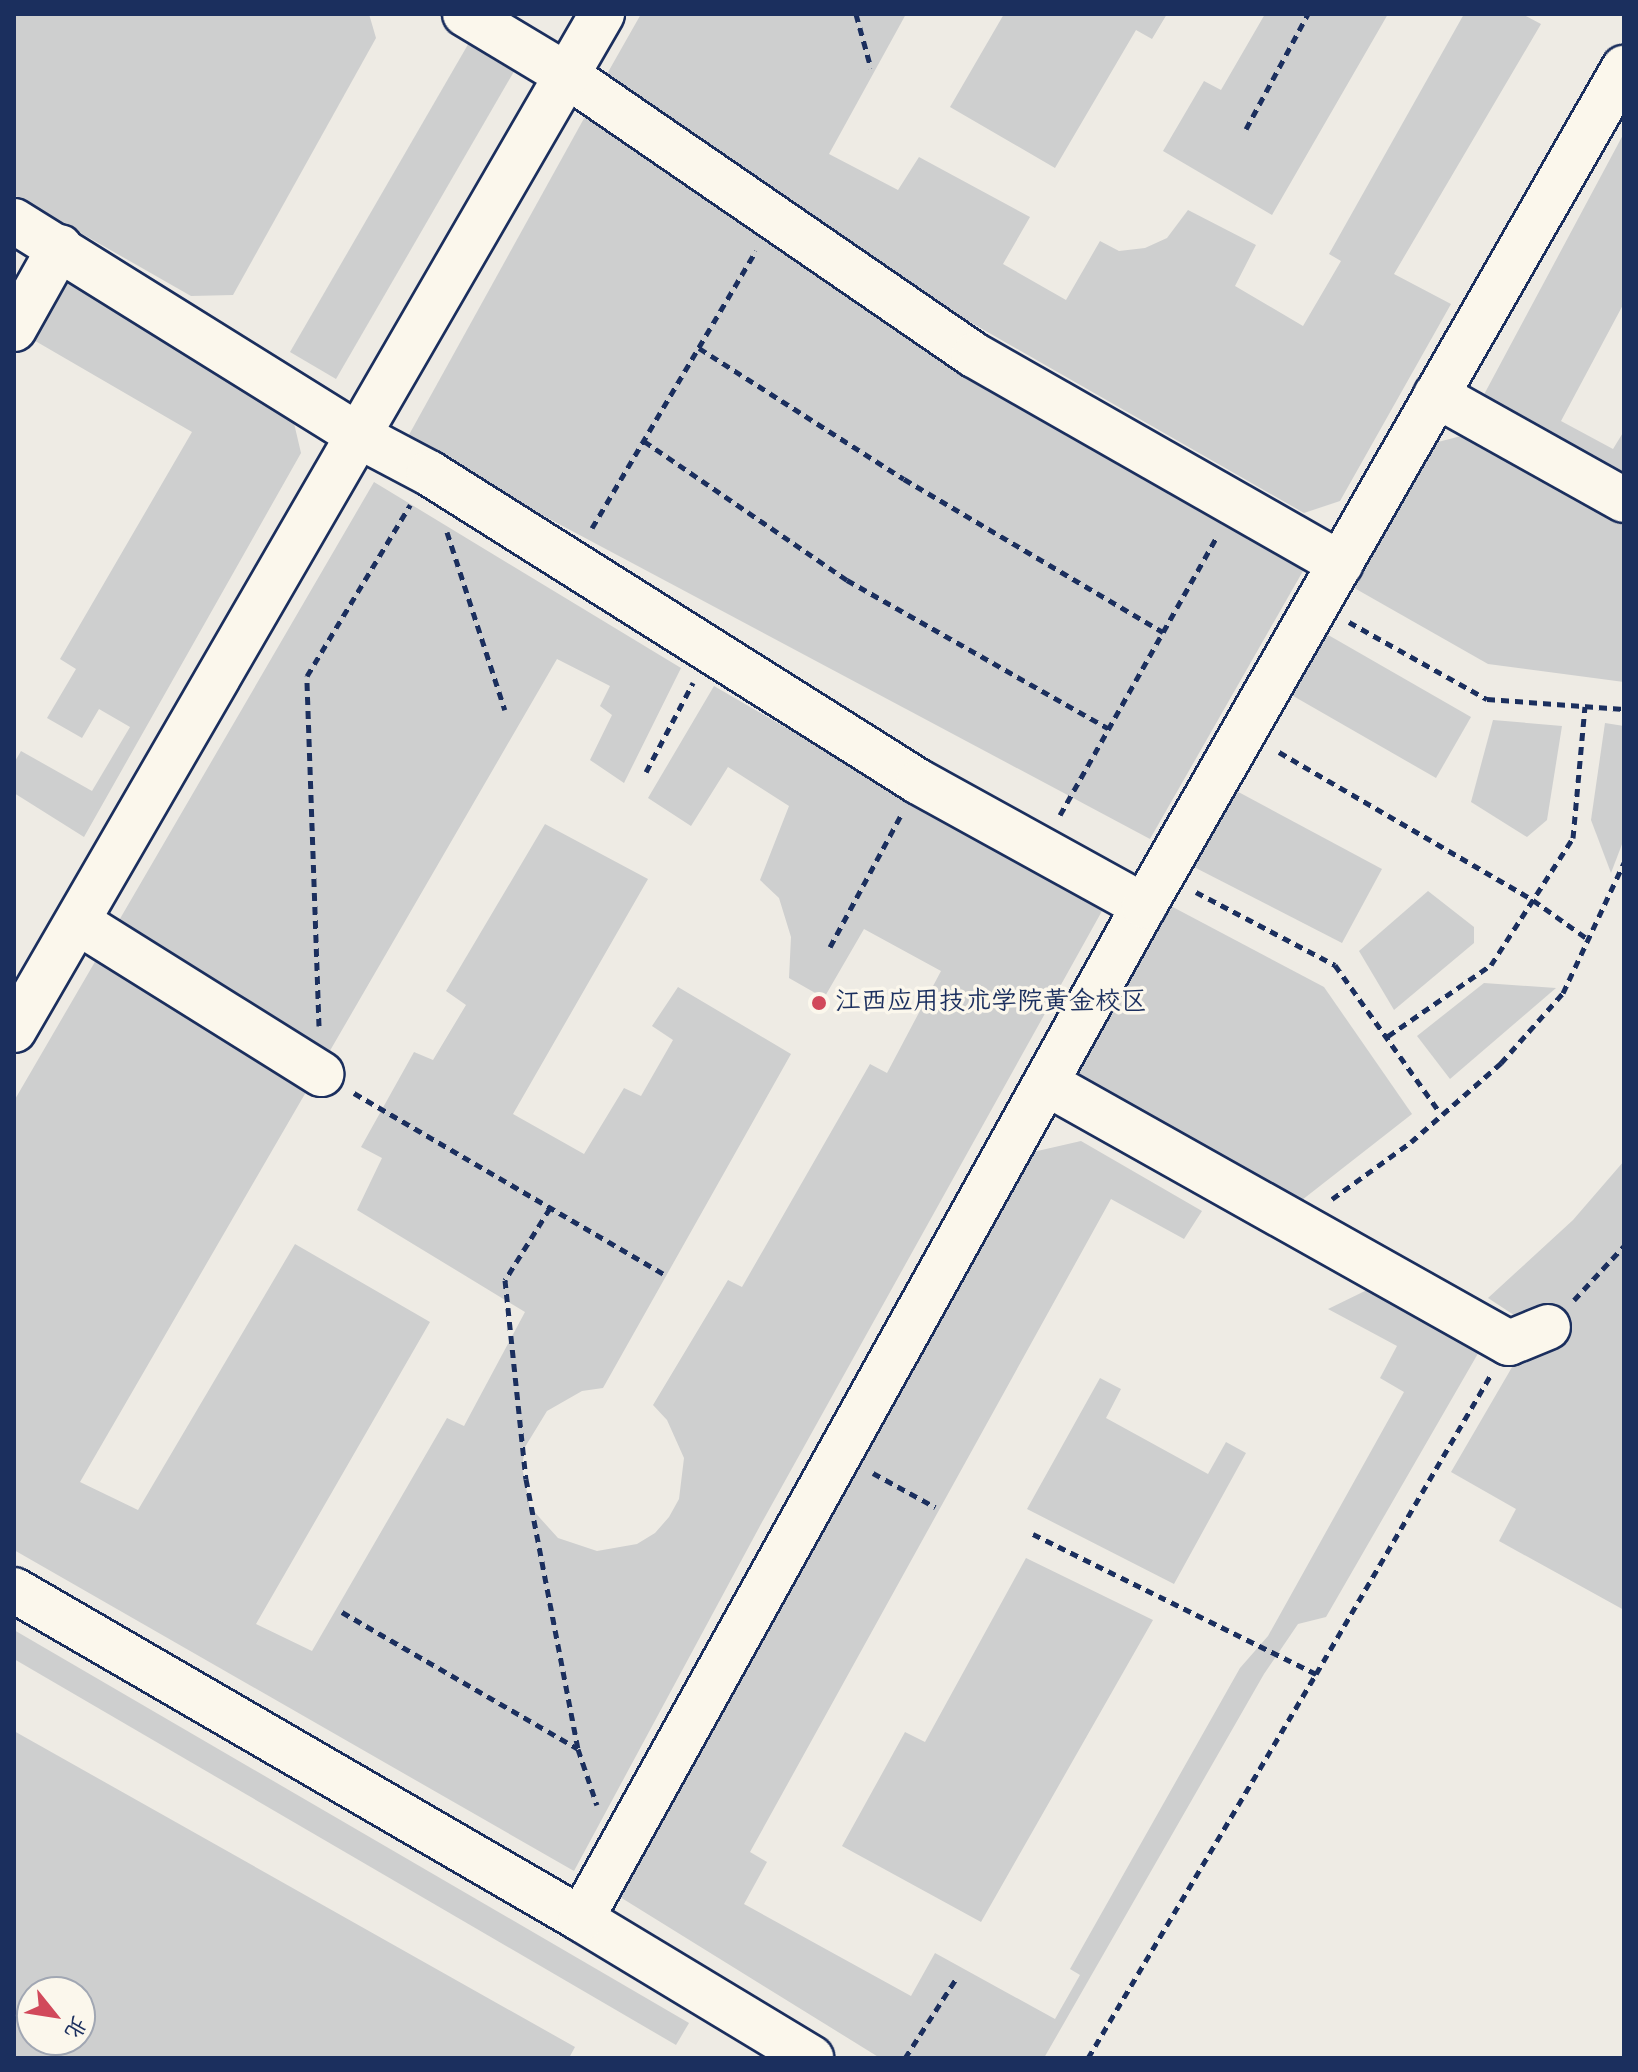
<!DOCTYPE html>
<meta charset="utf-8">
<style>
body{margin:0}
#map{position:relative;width:1638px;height:2072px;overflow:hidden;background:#eeebe4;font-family:Mynerve,"LXGW WenKai TC",sans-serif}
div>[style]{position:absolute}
.green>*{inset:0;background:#cecfcf}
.path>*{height:5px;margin-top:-2.5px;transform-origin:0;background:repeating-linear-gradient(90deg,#1b2f5e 0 8px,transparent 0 14px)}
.roads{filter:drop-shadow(2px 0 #1b2f5e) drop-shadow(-2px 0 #1b2f5e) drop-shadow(0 2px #1b2f5e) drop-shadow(0 -2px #1b2f5e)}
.minor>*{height:44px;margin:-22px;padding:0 22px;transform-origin:22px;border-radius:22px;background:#fbf7ec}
.dots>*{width:22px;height:22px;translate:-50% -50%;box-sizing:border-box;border:4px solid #fbf7ec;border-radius:50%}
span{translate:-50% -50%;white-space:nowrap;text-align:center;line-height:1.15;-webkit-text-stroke:7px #fbf7ec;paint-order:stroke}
.poi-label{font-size:26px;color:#1b2f5e}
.left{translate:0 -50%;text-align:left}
.frame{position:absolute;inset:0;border:16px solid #1b2f5e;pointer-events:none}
.north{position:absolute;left:16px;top:1976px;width:80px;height:80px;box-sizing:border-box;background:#fbf7ec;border:2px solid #a1a7b3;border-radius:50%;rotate:120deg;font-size:22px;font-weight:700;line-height:32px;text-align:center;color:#1b2f5e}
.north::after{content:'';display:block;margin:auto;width:28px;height:36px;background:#d1495b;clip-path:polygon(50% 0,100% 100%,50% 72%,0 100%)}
</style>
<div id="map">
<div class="green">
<div style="clip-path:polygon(14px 14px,369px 14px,376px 38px,233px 295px,191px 296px,14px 195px)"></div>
<div style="clip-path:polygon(641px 14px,906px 14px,829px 154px,898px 190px,919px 157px,1030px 217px,1003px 264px,1066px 300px,1100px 241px,1119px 251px,1145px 248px,1167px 238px,1188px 210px,1256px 245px,1235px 286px,1303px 326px,1341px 261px,1329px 254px,1464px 14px,1522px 14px,1541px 24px,1394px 274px,1451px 304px,1340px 501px,1304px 513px,818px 235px,603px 81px)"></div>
<div style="clip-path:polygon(1004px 14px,1167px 14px,1152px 39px,1136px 30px,1055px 168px,950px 107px)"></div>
<div style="clip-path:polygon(1265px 14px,1388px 14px,1272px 215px,1163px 151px,1204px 81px,1221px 90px)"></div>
<div style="clip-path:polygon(470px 41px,516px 68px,336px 379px,290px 352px)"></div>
<div style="clip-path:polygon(587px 113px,1307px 564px,1150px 839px,405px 442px)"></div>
<div style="clip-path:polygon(1624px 133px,1624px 303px,1561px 421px,1613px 449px,1624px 431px,1624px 475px,1480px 402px)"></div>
<div style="clip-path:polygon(70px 273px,290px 406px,301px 453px,84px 837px,14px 793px,14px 763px,21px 751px,92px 791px,130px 727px,99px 709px,82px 738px,47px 718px,76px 669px,60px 659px,192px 432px,25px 335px)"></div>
<div style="clip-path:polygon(1473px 433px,1624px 517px,1624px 682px,1488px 664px,1349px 585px,1434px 443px)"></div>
<div style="clip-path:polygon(374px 482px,681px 668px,624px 783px,590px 760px,612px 715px,600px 706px,610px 686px,557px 659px,80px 1482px,138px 1510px,295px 1244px,430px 1322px,256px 1624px,312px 1651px,447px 1418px,464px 1426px,525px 1312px,357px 1210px,382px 1158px,361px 1147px,414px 1052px,433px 1060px,466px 1005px,446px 991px,545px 824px,648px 879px,513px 1114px,584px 1154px,624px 1088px,641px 1096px,673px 1040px,652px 1026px,678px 987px,791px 1054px,603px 1388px,582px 1391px,547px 1411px,525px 1447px,522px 1467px,530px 1507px,558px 1538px,597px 1551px,637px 1544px,655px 1533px,669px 1517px,679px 1499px,684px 1458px,667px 1420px,653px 1405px,728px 1280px,742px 1287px,870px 1064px,887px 1073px,941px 971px,864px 929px,824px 998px,789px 978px,791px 937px,779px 898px,760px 880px,789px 806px,728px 767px,691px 826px,648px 798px,714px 686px,1102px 911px,761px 1524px,574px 1871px,14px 1550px,14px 1101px)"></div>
<div style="clip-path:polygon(1323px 632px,1471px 717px,1436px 778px,1288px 693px)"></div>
<div style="clip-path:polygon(1493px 720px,1562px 726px,1547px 820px,1527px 837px,1471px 802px)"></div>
<div style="clip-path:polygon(1605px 723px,1624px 726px,1624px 839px,1611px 873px,1591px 820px)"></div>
<div style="clip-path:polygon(1231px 788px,1382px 869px,1342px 943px,1192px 866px)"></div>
<div style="clip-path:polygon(1428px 891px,1474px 927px,1474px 943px,1394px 1010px,1359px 951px)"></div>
<div style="clip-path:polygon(1169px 905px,1324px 987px,1412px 1114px,1302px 1200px,1077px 1074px)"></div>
<div style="clip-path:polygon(1484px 983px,1556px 988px,1450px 1079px,1417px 1036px)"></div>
<div style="clip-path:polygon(1081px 1141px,1202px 1211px,1184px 1239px,1111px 1199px,750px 1852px,767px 1862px,744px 1904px,911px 1996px,935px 1953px,1055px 2019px,1080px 1975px,1070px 1969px,1240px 1668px,1268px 1636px,1404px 1392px,1380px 1378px,1397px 1346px,1328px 1309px,1367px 1290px,1480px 1350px,1326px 1617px,1298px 1624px,1264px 1674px,1044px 2058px,880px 2058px,620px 1897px,1033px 1152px)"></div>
<div style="clip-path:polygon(1624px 1161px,1624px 1610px,1499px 1541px,1516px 1509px,1451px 1472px,1522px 1350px,1526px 1323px,1488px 1298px,1573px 1220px)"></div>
<div style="clip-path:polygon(1100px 1378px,1121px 1389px,1106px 1418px,1208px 1474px,1226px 1442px,1246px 1453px,1174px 1584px,1027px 1509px)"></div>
<div style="clip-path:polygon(1026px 1558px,1153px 1620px,981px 1922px,842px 1846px,905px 1732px,925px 1742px)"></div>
<div style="clip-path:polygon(14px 1630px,689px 2023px,676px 2045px,14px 1659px)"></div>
<div style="clip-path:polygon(evenodd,14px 1731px,575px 2047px,569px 2058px,14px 2058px,14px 1731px,32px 1992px,80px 1992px,80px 2040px,32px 2040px,32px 1992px)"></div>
</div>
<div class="path">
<div style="left:856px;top:14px;width:56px;rotate:74.5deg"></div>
<div style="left:1246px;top:129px;width:131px;rotate:-61.7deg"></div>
<div style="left:699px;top:348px;width:243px;rotate:32.6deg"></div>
<div style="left:904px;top:479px;width:301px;rotate:30.6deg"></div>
<div style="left:644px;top:441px;width:246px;rotate:34.4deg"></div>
<div style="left:847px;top:580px;width:300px;rotate:29.6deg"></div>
<div style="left:592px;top:528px;width:322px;rotate:-59.4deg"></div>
<div style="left:447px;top:532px;width:187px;rotate:72deg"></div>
<div style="left:1349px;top:622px;width:158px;rotate:29.2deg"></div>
<div style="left:1487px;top:699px;width:137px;rotate:4.2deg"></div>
<div style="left:1279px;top:752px;width:294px;rotate:30.2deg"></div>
<div style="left:1533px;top:900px;width:69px;rotate:35.5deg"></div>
<div style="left:646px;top:772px;width:101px;rotate:-62.2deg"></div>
<div style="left:1060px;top:815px;width:318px;rotate:-60.6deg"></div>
<div style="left:1196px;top:892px;width:157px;rotate:27.7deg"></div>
<div style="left:1335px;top:965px;width:181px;rotate:54.6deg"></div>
<div style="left:830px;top:947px;width:150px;rotate:-61.7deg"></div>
<div style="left:319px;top:1026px;width:350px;rotate:-92deg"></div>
<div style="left:307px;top:676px;width:200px;rotate:-58.9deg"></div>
<div style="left:1388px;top:1036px;width:125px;rotate:-34.6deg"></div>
<div style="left:1491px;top:965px;width:151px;rotate:-57.2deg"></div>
<div style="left:1573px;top:838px;width:132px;rotate:-84.8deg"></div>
<div style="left:354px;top:1093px;width:363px;rotate:30.3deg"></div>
<div style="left:1332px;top:1199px;width:97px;rotate:-35.8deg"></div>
<div style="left:1411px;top:1142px;width:120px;rotate:-41.3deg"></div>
<div style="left:1501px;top:1063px;width:94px;rotate:-48.5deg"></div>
<div style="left:1563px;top:993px;width:144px;rotate:-64.9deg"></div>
<div style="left:550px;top:1208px;width:85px;rotate:122deg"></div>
<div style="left:505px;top:1280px;width:200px;rotate:84deg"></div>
<div style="left:526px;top:1479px;width:275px;rotate:79.1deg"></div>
<div style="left:578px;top:1749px;width:59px;rotate:71.3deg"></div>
<div style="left:1574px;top:1300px;width:74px;rotate:-47.2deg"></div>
<div style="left:873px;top:1473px;width:71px;rotate:28.7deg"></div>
<div style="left:1033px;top:1534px;width:316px;rotate:26.3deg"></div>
<div style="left:1316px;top:1674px;width:346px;rotate:-59.7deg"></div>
<div style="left:342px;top:1612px;width:272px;rotate:30.1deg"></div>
<div style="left:905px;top:2058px;width:94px;rotate:-57.2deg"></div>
<div style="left:1088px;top:2058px;width:447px;rotate:-59.3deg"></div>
</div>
<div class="roads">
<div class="minor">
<div style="left:465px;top:14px;width:120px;rotate:31deg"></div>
<div style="left:568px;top:76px;width:493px;rotate:34.5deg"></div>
<div style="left:974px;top:355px;width:422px;rotate:29.7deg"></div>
<div style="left:14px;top:221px;width:407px;rotate:31.9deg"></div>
<div style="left:359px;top:436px;width:79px;rotate:27.9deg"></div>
<div style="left:429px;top:473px;width:579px;rotate:32.24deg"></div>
<div style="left:919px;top:782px;width:257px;rotate:28.9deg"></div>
<div style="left:14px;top:329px;width:94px;rotate:-60.7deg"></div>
<div style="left:1436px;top:395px;width:215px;rotate:29.2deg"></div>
<div style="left:78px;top:922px;width:287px;rotate:32deg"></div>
<div style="left:14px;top:1030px;width:1174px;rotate:-59.94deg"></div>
<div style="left:1046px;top:1083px;width:531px;rotate:29.32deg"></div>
<div style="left:1509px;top:1343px;width:42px;rotate:-22.3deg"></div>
<div style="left:14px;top:1590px;width:656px;rotate:30.12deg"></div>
<div style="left:581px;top:1919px;width:269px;rotate:31.1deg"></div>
<div style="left:581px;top:1919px;width:1159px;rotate:-60.94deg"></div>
<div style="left:1144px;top:906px;width:966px;rotate:-60.2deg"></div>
</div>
</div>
<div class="dots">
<div style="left:819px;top:1003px;background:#d1495b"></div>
</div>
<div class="poi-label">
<span class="left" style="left:835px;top:1003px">江西应用技术学院黄金校区</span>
</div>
<div class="frame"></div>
<div class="north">北</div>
</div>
